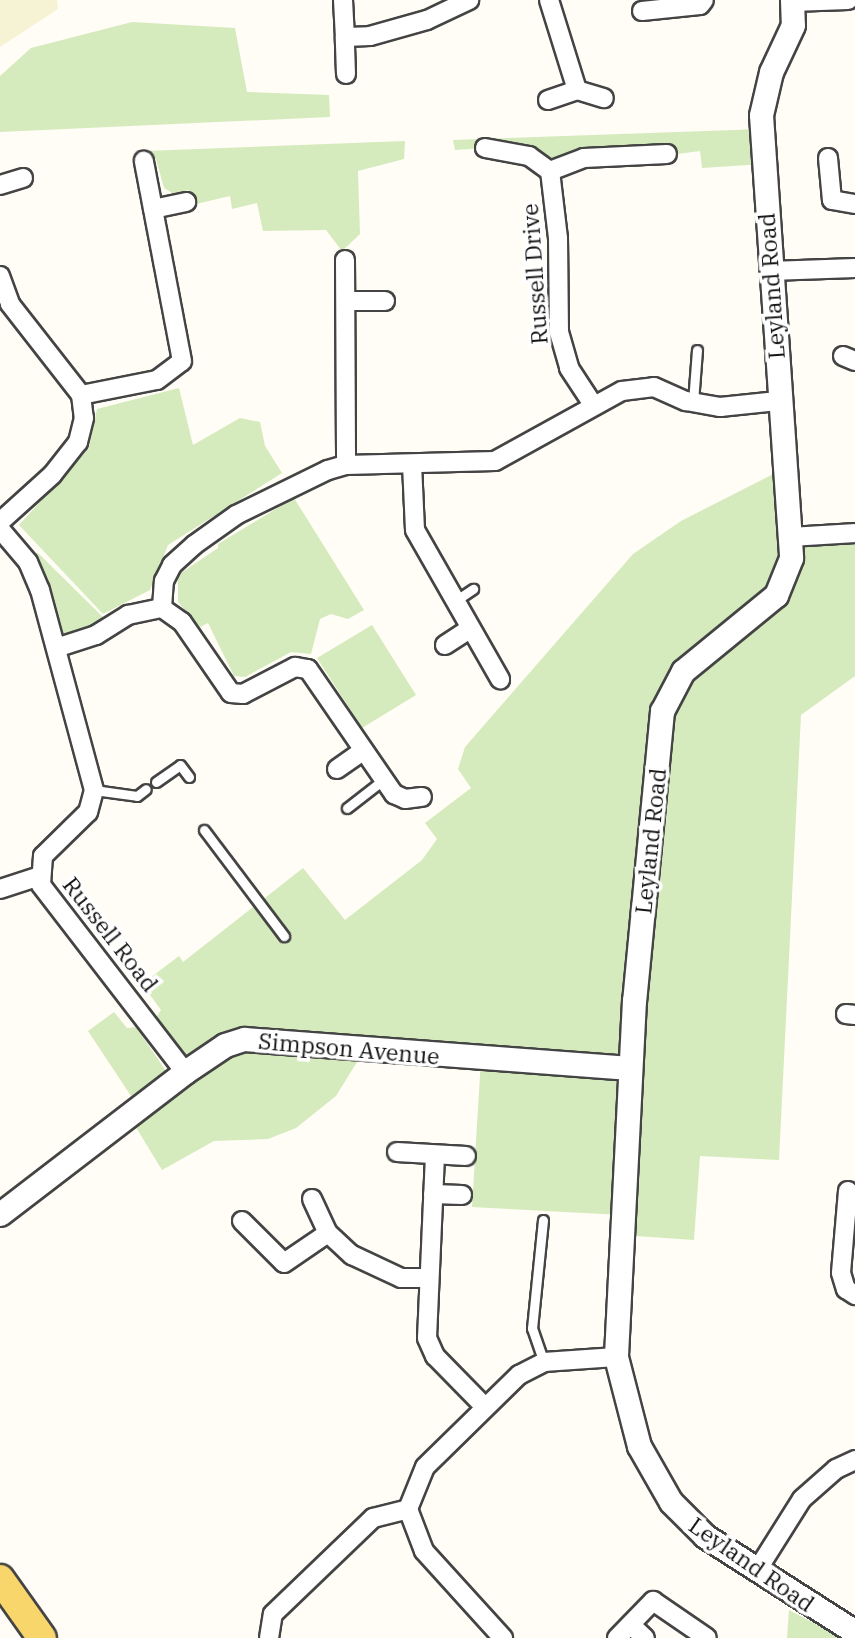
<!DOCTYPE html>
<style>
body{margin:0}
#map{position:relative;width:855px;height:1638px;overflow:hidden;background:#fffdf5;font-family:"IBM Plex Serif",serif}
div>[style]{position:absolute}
.farmland>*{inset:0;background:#f6f3d4}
.green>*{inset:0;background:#d5ebbd}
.roads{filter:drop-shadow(2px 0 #444) drop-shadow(-2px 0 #444) drop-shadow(0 2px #444) drop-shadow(0 -2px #444)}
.service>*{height:9px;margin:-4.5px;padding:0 4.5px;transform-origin:4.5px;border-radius:4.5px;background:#fff}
.minor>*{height:18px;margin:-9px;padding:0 9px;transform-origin:9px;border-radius:9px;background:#fff}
.tertiary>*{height:23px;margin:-11.5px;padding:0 11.5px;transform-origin:11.5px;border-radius:11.5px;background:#fff}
.primary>*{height:28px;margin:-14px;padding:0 14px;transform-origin:14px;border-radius:14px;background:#f9d66b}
span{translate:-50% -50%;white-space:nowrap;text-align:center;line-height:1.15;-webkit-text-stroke:7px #fff;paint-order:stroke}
.street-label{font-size:23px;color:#111}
</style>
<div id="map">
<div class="farmland">
<div style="clip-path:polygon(0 0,57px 0,58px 9px,0 47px)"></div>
</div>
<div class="green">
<div style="clip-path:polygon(132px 22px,235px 28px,247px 92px,329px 95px,330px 117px,0 132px,0 76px,31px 48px)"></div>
<div style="clip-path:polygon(762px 129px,763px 164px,702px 168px,700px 151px,550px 171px,485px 148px,455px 150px,453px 140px)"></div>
<div style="clip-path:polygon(405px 141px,404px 159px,358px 171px,360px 234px,342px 251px,326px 230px,263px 231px,257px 203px,232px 209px,230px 196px,192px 205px,189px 190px,174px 194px,164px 188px,156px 159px,148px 161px,146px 151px)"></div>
<div style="clip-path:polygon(179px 388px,193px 445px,240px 418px,260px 422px,265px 446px,282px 473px,168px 545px,150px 590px,103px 614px,19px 525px,89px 448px,97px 409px)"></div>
<div style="clip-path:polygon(785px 468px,791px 536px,855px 533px,855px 676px,801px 715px,779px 1160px,700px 1156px,694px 1240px,621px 1235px,621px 1215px,472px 1207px,481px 1059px,365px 1049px,336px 1096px,296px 1128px,268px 1139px,214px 1141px,162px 1170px,129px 1116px,185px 1072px,151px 1025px,161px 1010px,142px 984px,179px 956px,183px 962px,303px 868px,345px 920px,422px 860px,437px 839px,425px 823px,471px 788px,458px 769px,465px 747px,633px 554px,681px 521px)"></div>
<div style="clip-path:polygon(294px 498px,364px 610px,348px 619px,331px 614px,320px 619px,311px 654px,291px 652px,245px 677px,234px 676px,208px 623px,200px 627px,178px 602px,178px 575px,218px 548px,218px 544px)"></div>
<div style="clip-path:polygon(38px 553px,111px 625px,59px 647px,22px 554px)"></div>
<div style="clip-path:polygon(372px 625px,416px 695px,362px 728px,317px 658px)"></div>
<div style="clip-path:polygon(114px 1012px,127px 1028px,136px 1027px,166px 1071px,131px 1096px,88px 1031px)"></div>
<div style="clip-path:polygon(789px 1610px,833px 1633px,839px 1638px,787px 1638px)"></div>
</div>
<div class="roads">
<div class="service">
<div style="left:693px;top:402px;width:52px;rotate:-85.6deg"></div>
<div style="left:455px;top:601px;width:22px;rotate:-34deg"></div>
<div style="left:156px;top:782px;width:29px;rotate:-35deg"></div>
<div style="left:180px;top:765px;width:15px;rotate:53deg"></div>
<div style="left:94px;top:790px;width:43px;rotate:7.9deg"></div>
<div style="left:137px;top:796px;width:11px;rotate:-38deg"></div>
<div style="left:347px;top:808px;width:46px;rotate:-37.9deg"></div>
<div style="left:204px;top:830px;width:133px;rotate:53deg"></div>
<div style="left:543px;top:1220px;width:109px;rotate:95.8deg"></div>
<div style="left:532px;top:1328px;width:36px;rotate:71deg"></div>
</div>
<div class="minor">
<div style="left:343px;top:0;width:37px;rotate:87deg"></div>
<div style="left:549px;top:0;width:94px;rotate:72.7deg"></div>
<div style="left:792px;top:2px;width:56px;rotate:-2deg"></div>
<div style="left:642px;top:11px;width:58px;rotate:-5.9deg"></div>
<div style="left:700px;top:5px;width:6px;rotate:-51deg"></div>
<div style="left:346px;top:74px;width:37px;rotate:-92deg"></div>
<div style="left:345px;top:37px;width:25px;rotate:-2deg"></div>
<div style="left:370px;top:36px;width:59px;rotate:-15.7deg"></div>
<div style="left:427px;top:20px;width:47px;rotate:-25.5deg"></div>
<div style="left:548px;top:100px;width:31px;rotate:-19deg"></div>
<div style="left:577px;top:90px;width:28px;rotate:17deg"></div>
<div style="left:485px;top:148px;width:45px;rotate:10.3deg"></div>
<div style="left:529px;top:156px;width:26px;rotate:36deg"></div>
<div style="left:550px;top:171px;width:36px;rotate:-21deg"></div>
<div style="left:584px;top:158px;width:83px;rotate:-2.8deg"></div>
<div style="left:828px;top:158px;width:42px;rotate:84.6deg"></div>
<div style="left:832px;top:200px;width:23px;rotate:10deg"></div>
<div style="left:550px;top:171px;width:67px;rotate:83.2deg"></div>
<div style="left:558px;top:238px;width:94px;rotate:89.4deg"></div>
<div style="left:559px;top:332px;width:37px;rotate:74deg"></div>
<div style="left:569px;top:368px;width:45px;rotate:56.7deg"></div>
<div style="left:0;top:185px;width:24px;rotate:-17deg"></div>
<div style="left:153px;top:209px;width:34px;rotate:-12deg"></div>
<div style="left:345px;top:260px;width:205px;rotate:89.7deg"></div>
<div style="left:770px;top:271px;width:85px;rotate:-2deg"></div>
<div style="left:0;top:276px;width:30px;rotate:70deg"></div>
<div style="left:10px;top:304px;width:115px;rotate:52deg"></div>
<div style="left:81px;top:395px;width:23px;rotate:83deg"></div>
<div style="left:84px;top:418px;width:25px;rotate:104deg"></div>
<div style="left:78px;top:442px;width:42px;rotate:128.2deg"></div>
<div style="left:52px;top:475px;width:70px;rotate:137.9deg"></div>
<div style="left:346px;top:301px;width:39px"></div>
<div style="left:843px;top:356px;width:13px;rotate:23deg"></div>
<div style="left:81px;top:395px;width:77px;rotate:-11.2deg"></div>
<div style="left:157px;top:380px;width:31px;rotate:-37deg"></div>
<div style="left:182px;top:361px;width:204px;rotate:-100.8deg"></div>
<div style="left:412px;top:464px;width:66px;rotate:87.4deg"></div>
<div style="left:415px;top:530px;width:172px;rotate:60.3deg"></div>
<div style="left:0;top:529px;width:43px;rotate:49.7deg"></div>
<div style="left:28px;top:562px;width:30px;rotate:67deg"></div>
<div style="left:40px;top:590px;width:207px;rotate:74.9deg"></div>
<div style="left:94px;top:790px;width:23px;rotate:105deg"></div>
<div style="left:88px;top:812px;width:63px;rotate:135.6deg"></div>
<div style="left:43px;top:856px;width:29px;rotate:94deg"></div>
<div style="left:41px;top:885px;width:236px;rotate:52.4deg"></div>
<div style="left:791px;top:537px;width:64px;rotate:-3.6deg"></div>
<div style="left:162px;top:608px;width:27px;rotate:-86deg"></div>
<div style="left:164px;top:581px;width:18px;rotate:-63deg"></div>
<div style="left:172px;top:565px;width:30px;rotate:-42deg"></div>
<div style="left:194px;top:545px;width:52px;rotate:-35.5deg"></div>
<div style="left:236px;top:515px;width:102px;rotate:-26.1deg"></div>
<div style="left:328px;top:470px;width:19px;rotate:-16deg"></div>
<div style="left:346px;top:465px;width:149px;rotate:-1.5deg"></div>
<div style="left:495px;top:461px;width:145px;rotate:-28.9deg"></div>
<div style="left:622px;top:391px;width:32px;rotate:-7deg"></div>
<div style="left:654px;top:387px;width:35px;rotate:24deg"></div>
<div style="left:686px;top:401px;width:35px;rotate:10deg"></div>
<div style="left:720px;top:407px;width:58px;rotate:-5.9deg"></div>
<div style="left:445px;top:645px;width:30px;rotate:-33deg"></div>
<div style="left:59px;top:647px;width:39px;rotate:-18deg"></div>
<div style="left:96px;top:635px;width:38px;rotate:-32deg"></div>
<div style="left:128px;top:615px;width:35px;rotate:-12deg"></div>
<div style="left:162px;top:608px;width:24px;rotate:35deg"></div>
<div style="left:182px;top:622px;width:86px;rotate:55.4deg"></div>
<div style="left:231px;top:693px;width:12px;rotate:5deg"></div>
<div style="left:243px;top:694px;width:59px;rotate:-27.4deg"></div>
<div style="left:295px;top:667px;width:13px;rotate:9deg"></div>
<div style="left:308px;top:669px;width:152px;rotate:55.5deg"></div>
<div style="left:394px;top:794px;width:12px;rotate:24deg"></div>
<div style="left:405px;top:799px;width:17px;rotate:-7deg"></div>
<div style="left:337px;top:769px;width:29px;rotate:-35deg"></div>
<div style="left:0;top:889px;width:42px;rotate:-18deg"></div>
<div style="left:846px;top:1014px;width:9px;rotate:6deg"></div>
<div style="left:397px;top:1152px;width:69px;rotate:3.3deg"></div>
<div style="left:435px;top:1155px;width:183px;rotate:92.5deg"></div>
<div style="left:427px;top:1338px;width:20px;rotate:66deg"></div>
<div style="left:435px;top:1356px;width:71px;rotate:45.6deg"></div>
<div style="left:848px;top:1191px;width:82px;rotate:94.9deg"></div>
<div style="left:841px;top:1273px;width:17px;rotate:73deg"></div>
<div style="left:846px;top:1289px;width:11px;rotate:34deg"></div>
<div style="left:433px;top:1194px;width:29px;rotate:2deg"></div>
<div style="left:312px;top:1199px;width:38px;rotate:65deg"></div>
<div style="left:328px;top:1233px;width:33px;rotate:43deg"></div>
<div style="left:352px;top:1255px;width:54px;rotate:25.1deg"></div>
<div style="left:401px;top:1278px;width:26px"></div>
<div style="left:242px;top:1221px;width:59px;rotate:45deg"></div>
<div style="left:284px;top:1263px;width:53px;rotate:-34.3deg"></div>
<div style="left:408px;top:1509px;width:45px;rotate:69.1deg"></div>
<div style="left:424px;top:1551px;width:118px;rotate:47.8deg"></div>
<div style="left:756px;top:1572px;width:86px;rotate:-57.8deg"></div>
<div style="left:802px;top:1499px;width:45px;rotate:-41.4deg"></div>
<div style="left:836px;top:1469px;width:21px;rotate:-25deg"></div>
<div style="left:631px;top:1625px;width:19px;rotate:43deg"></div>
<div style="left:269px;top:1638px;width:24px;rotate:-81deg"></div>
<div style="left:273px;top:1614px;width:139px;rotate:-43.8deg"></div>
<div style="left:373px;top:1518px;width:36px;rotate:-14deg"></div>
<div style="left:408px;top:1509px;width:45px;rotate:-68deg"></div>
<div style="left:425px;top:1467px;width:132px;rotate:-44.4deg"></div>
<div style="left:519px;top:1375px;width:28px;rotate:-27deg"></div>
<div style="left:544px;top:1362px;width:72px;rotate:-4deg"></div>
<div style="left:617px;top:1638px;width:52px;rotate:-45.8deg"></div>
<div style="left:653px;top:1601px;width:65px;rotate:34.4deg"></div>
</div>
<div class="tertiary">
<div style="left:792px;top:0;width:25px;rotate:88deg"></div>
<div style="left:793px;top:25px;width:52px;rotate:115.1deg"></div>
<div style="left:771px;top:72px;width:44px;rotate:103.1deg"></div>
<div style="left:761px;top:115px;width:444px;rotate:86.1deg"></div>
<div style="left:791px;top:558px;width:40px;rotate:112deg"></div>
<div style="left:776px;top:595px;width:120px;rotate:140.7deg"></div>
<div style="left:683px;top:671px;width:45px;rotate:117.7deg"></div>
<div style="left:662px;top:711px;width:290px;rotate:95.5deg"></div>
<div style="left:634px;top:1000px;width:357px;rotate:92.9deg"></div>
<div style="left:616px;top:1357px;width:92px;rotate:75.5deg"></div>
<div style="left:639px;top:1446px;width:64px;rotate:60.3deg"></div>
<div style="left:671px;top:1502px;width:48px;rotate:45deg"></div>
<div style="left:705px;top:1536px;width:178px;rotate:32.6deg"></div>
<div style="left:0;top:1214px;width:233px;rotate:-37.5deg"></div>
<div style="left:185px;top:1072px;width:48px;rotate:-34deg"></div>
<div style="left:225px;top:1045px;width:20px;rotate:-18deg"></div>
<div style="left:244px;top:1039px;width:387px;rotate:4.3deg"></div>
</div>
<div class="primary">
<div style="left:0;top:1579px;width:72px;rotate:54.6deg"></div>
</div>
</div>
<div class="street-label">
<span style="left:534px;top:274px;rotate:-94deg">Russell Drive</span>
<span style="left:771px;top:286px;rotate:-94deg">Leyland Road</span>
<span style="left:650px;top:841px;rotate:-84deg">Leyland Road</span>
<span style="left:111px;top:934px;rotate:52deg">Russell Road</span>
<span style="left:349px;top:1048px;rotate:5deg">Simpson Avenue</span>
<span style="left:752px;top:1564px;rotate:35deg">Leyland Road</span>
</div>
</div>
